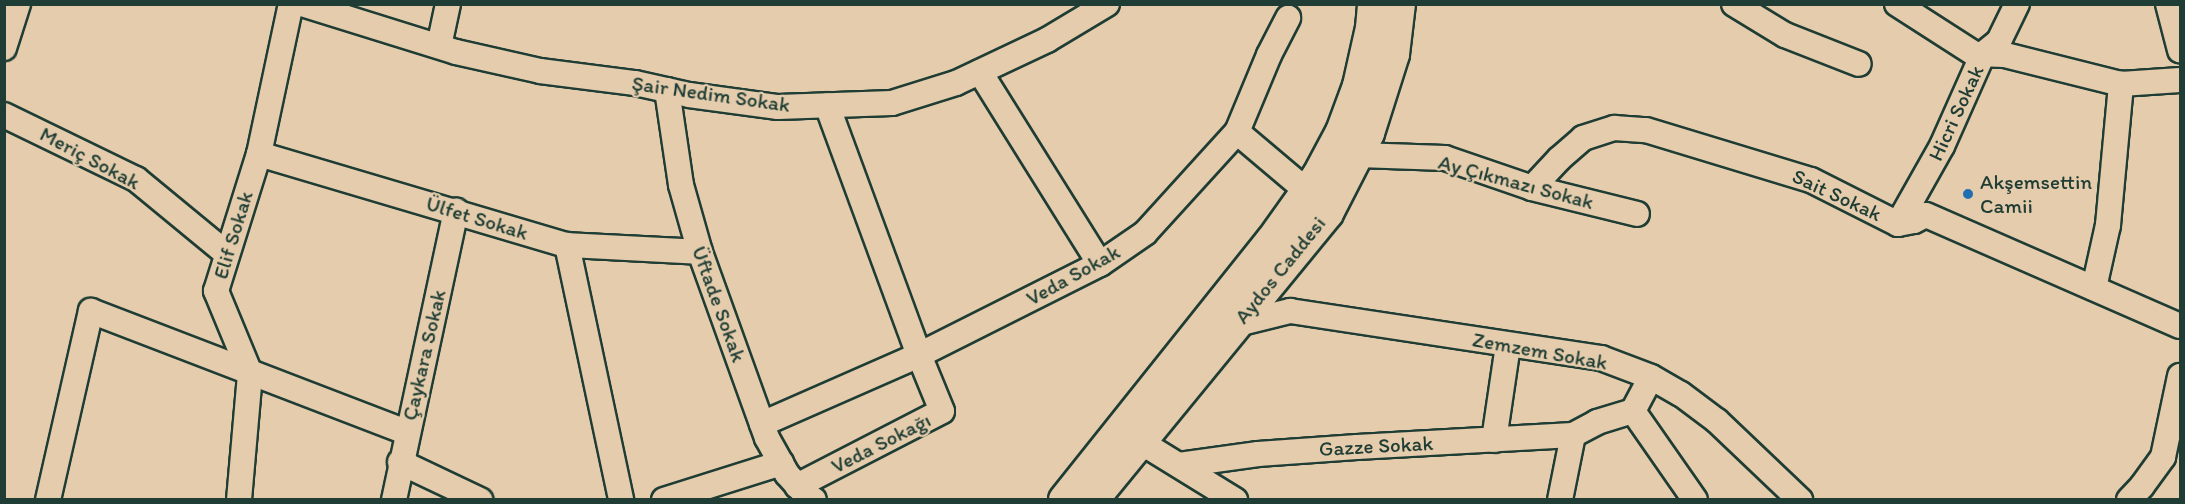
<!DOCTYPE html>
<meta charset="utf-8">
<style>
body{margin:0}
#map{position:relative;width:2185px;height:504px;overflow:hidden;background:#e4ccac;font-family:Itim,sans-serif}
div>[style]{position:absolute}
.roads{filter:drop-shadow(2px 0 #1f3d34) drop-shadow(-2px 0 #1f3d34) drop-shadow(0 2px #1f3d34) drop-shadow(0 -2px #1f3d34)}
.minor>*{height:24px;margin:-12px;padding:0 12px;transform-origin:12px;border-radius:12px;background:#e4ccac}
.major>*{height:32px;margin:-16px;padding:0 16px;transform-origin:16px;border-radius:16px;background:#e4ccac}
.dots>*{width:16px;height:16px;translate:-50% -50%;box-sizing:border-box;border:3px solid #e4ccac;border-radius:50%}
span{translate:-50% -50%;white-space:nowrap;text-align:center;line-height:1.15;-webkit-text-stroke:4.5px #e4ccac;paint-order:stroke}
.street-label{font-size:21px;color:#1f3d34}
.poi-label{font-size:21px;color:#1f3d34}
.left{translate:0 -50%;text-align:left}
.frame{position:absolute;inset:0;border:6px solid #1f3d34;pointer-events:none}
</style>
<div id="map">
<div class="roads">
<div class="minor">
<div style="left:302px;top:4px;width:161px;rotate:17.3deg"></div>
<div style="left:456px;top:52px;width:86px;rotate:12.7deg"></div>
<div style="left:540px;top:71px;width:96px;rotate:7.2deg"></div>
<div style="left:635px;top:83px;width:55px;rotate:12.5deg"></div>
<div style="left:689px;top:95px;width:90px;rotate:7.7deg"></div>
<div style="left:778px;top:107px;width:114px;rotate:-2deg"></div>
<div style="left:892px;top:103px;width:67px;rotate:-17.4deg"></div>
<div style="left:956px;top:83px;width:101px;rotate:-25.3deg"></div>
<div style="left:1047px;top:40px;width:70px;rotate:-31deg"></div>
<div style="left:1734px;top:4px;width:60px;rotate:31.3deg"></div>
<div style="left:1785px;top:35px;width:79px;rotate:21.4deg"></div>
<div style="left:1897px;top:4px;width:93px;rotate:32.7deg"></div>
<div style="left:1975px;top:54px;width:30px;rotate:2deg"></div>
<div style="left:2005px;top:55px;width:120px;rotate:14deg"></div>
<div style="left:2121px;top:84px;width:59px;rotate:-3.9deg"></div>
<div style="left:2168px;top:4px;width:48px;rotate:75.4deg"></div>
<div style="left:439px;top:46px;width:43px;rotate:-77.9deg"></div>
<div style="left:4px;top:48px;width:46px;rotate:-72.3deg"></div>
<div style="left:980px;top:72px;width:226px;rotate:58deg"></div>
<div style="left:667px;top:90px;width:96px;rotate:81.6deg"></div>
<div style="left:681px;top:185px;width:70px;rotate:74.2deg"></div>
<div style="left:700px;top:252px;width:198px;rotate:70.2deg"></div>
<div style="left:767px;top:438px;width:41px;rotate:60.9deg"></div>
<div style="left:787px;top:474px;width:25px;rotate:48deg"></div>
<div style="left:804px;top:493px;width:12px;rotate:35deg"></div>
<div style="left:4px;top:115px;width:147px;rotate:25.9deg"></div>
<div style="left:136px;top:179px;width:118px;rotate:39.5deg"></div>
<div style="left:1237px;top:132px;width:93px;rotate:40.2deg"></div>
<div style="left:259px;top:154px;width:321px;rotate:16.5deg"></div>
<div style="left:567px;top:245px;width:133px;rotate:3deg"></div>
<div style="left:1358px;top:155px;width:87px;rotate:2deg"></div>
<div style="left:1445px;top:158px;width:92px;rotate:19deg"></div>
<div style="left:1532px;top:188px;width:108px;rotate:13.9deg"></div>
<div style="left:1532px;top:188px;width:40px;rotate:-47deg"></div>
<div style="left:1559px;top:159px;width:32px;rotate:-41deg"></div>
<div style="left:1583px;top:138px;width:33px;rotate:-18deg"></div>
<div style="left:1614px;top:128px;width:32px;rotate:4deg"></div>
<div style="left:1646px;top:130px;width:172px;rotate:16.9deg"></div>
<div style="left:1811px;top:180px;width:97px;rotate:26.8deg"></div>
<div style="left:1898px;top:224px;width:16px;rotate:-11deg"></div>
<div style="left:1914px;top:221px;width:13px;rotate:-27deg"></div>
<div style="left:1926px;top:215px;width:277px;rotate:23.6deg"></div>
<div style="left:1898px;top:224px;width:90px;rotate:-60.6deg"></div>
<div style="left:1942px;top:146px;width:101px;rotate:-66deg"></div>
<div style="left:1983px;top:54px;width:21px;rotate:-39deg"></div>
<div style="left:1999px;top:41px;width:41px;rotate:-64.1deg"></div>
<div style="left:567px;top:245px;width:261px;rotate:78deg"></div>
<div style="left:2094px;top:288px;width:65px;rotate:-77.5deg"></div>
<div style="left:2108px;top:225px;width:142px;rotate:-84.7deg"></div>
<div style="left:1237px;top:324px;width:55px;rotate:-13.8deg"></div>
<div style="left:1290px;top:311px;width:315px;rotate:8.6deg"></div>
<div style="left:1601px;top:358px;width:53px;rotate:20.8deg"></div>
<div style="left:1651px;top:377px;width:34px;rotate:30deg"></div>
<div style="left:1681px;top:394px;width:45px;rotate:36.9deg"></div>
<div style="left:1717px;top:421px;width:115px;rotate:43.6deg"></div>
<div style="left:1633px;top:411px;width:108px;rotate:55.1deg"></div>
<div style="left:762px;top:424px;width:171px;rotate:-23.7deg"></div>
<div style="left:919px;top:355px;width:203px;rotate:-26.7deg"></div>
<div style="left:1100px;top:264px;width:55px;rotate:-34.6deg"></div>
<div style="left:1145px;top:233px;width:137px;rotate:-47.7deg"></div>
<div style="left:1237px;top:132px;width:83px;rotate:-67.4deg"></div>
<div style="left:1269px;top:55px;width:42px;rotate:-62.8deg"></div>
<div style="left:1494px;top:440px;width:96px;rotate:-81.6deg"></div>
<div style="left:1139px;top:441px;width:113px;rotate:31.6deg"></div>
<div style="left:400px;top:462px;width:89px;rotate:25.4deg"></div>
<div style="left:1179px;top:465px;width:80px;rotate:-7.9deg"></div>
<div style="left:1258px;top:454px;width:99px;rotate:-4deg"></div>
<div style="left:1357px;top:447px;width:216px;rotate:-3.2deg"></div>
<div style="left:797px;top:486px;width:163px;rotate:-27.3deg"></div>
<div style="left:942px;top:411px;width:61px;rotate:-112.3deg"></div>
<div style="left:919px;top:355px;width:266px;rotate:-110.2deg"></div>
<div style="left:48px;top:500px;width:194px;rotate:-77.2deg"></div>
<div style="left:91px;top:311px;width:338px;rotate:21deg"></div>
<div style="left:239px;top:500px;width:127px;rotate:-85deg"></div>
<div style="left:250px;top:373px;width:89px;rotate:-112.5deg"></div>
<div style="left:216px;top:291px;width:144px;rotate:-72.6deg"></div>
<div style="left:259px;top:154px;width:153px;rotate:-78deg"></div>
<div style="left:394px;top:500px;width:296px;rotate:-77.9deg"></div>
<div style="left:664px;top:500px;width:123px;rotate:-17.5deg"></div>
<div style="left:1560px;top:500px;width:66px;rotate:-78.7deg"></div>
<div style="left:1573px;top:435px;width:27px;rotate:-28deg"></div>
<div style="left:1597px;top:422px;width:38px;rotate:-17deg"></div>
<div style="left:1633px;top:411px;width:38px;rotate:-62deg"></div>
<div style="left:2129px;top:500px;width:19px;rotate:-47deg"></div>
<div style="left:2142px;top:486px;width:36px;rotate:-54deg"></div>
<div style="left:2163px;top:457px;width:83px;rotate:-78.1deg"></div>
</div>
<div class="major">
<div style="left:1065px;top:500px;width:332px;rotate:-51.4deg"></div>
<div style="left:1272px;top:241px;width:81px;rotate:-54.5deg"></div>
<div style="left:1319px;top:175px;width:49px;rotate:-61.9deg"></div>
<div style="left:1342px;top:132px;width:49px;rotate:-69.7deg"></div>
<div style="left:1359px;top:86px;width:59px;rotate:-77.4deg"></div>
<div style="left:1372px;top:28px;width:24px;rotate:-85deg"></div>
<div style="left:1092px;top:500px;width:371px;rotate:-50.7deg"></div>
<div style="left:1327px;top:213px;width:90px;rotate:-62.9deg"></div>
<div style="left:1368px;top:133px;width:83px;rotate:-72.4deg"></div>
<div style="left:1393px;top:54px;width:50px;rotate:-83.2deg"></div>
</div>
</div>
<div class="dots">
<div style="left:1968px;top:194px;background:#1f6fb2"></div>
</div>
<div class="street-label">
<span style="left:711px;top:94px;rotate:8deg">Şair Nedim Sokak</span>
<span style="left:1956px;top:113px;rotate:-65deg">Hicri Sokak</span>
<span style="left:90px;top:158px;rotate:28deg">Meriç Sokak</span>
<span style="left:1516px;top:182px;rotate:15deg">Ay Çıkmazı Sokak</span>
<span style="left:1837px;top:195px;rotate:25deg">Sait Sokak</span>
<span style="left:477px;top:218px;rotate:17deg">Ülfet Sokak</span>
<span style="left:233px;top:235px;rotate:-73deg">Elif Sokak</span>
<span style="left:1280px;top:270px;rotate:-51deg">Aydos Caddesi</span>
<span style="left:1073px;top:275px;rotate:-29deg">Veda Sokak</span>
<span style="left:719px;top:304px;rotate:70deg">Üftade Sokak</span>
<span style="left:1540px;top:351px;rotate:10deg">Zemzem Sokak</span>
<span style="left:424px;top:355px;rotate:-77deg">Çaykara Sokak</span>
<span style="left:881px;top:443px;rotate:-27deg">Veda Sokağı</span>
<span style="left:1376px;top:446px;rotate:-3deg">Gazze Sokak</span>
</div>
<div class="poi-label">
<span class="left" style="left:1980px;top:194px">Akşemsettin<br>Camii</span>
</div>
<div class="frame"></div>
</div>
